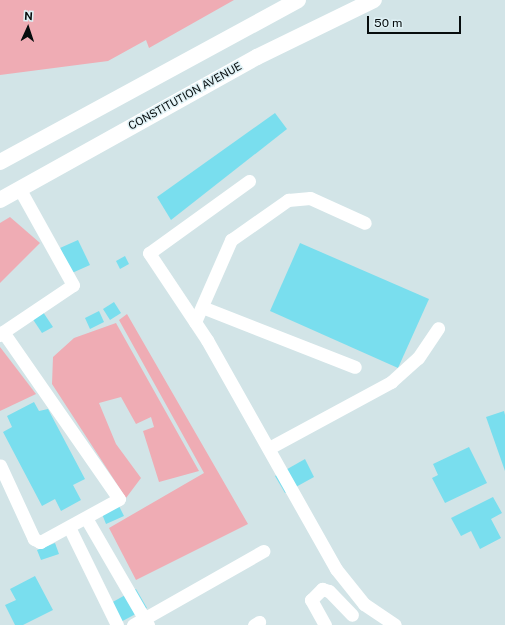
<!DOCTYPE html>
<style>
body{margin:0}
#map{position:relative;width:505px;height:625px;overflow:hidden;background:#d2e4e7;font-family:"Public Sans",sans-serif}
div>[style]{position:absolute}
.green>*{inset:0;background:#efacb4}
.building>*{inset:0;background:#79deee}
.minor>*{height:13px;margin:-6.5px;padding:0 6.5px;transform-origin:6.5px;border-radius:6.5px;background:#fff}
.major>*{height:16px;margin:-8px;padding:0 8px;transform-origin:8px;border-radius:8px;background:#fff}
span{translate:-50% -50%;white-space:nowrap;text-align:center;line-height:1.15;-webkit-text-stroke:3px #dff1f5;paint-order:stroke}
.street-label{font-size:11px;color:#070d0e}
.north{position:absolute;left:8px;top:8px;width:40px;height:40px;-webkit-text-stroke:3px #dff1f5;paint-order:stroke;rotate:3deg;font-size:11px;font-weight:700;line-height:16px;text-align:center;color:#070d0e}
.north::after{content:'';display:block;margin:auto;width:14px;height:18px;background:#070d0e;clip-path:polygon(50% 0,100% 100%,50% 72%,0 100%)}
.scale{position:absolute;left:367px;top:16px;width:94px;height:18px;box-sizing:border-box;border:2px solid #070d0e;border-top:0;padding-left:5px;font-size:12px;line-height:14px;white-space:nowrap;color:#070d0e;-webkit-text-stroke:3px #dff1f5;paint-order:stroke}
</style>
<div id="map">
<div class="green">
<div style="clip-path:polygon(0 0,234px 0,149px 48px,146px 40px,108px 61px,0 75px)"></div>
<div style="clip-path:polygon(10px 217px,40px 243px,0 283px,0 223px)"></div>
<div style="clip-path:polygon(127px 314px,248px 524px,136px 580px,109px 528px,204px 473px,119px 320px)"></div>
<div style="clip-path:polygon(116px 323px,199px 471px,159px 482px,143px 431px,154px 427px,151px 417px,136px 424px,121px 397px,99px 403px,116px 444px,141px 478px,126px 498px,52px 384px,53px 357px,74px 338px)"></div>
<div style="clip-path:polygon(0 347px,36px 394px,0 411px)"></div>
</div>
<div class="building">
<div style="clip-path:polygon(275px 113px,287px 129px,171px 220px,157px 197px)"></div>
<div style="clip-path:polygon(78px 240px,90px 265px,72px 273px,60px 248px)"></div>
<div style="clip-path:polygon(300px 243px,429px 299px,398px 368px,270px 311px)"></div>
<div style="clip-path:polygon(125px 256px,129px 264px,120px 269px,116px 261px)"></div>
<div style="clip-path:polygon(114px 302px,121px 313px,110px 320px,103px 309px)"></div>
<div style="clip-path:polygon(99px 311px,104px 322px,90px 329px,85px 318px)"></div>
<div style="clip-path:polygon(43px 312px,53px 327px,42px 333px,32px 318px)"></div>
<div style="clip-path:polygon(34px 402px,39px 411px,48px 409px,85px 479px,73px 485px,81px 500px,61px 511px,55px 499px,42px 506px,3px 432px,12px 427px,7px 416px)"></div>
<div style="clip-path:polygon(504px 411px,505px 415px,505px 471px,486px 417px)"></div>
<div style="clip-path:polygon(469px 447px,487px 483px,445px 503px,432px 478px,438px 475px,433px 464px)"></div>
<div style="clip-path:polygon(305px 459px,314px 477px,285px 493px,275px 476px)"></div>
<div style="clip-path:polygon(493px 497px,502px 513px,491px 519px,501px 538px,480px 549px,471px 531px,461px 536px,451px 518px)"></div>
<div style="clip-path:polygon(119px 506px,124px 516px,106px 524px,102px 514px)"></div>
<div style="clip-path:polygon(55px 543px,59px 554px,41px 560px,37px 550px)"></div>
<div style="clip-path:polygon(35px 576px,53px 610px,23px 625px,15px 625px,5px 605px,16px 600px,10px 589px)"></div>
<div style="clip-path:polygon(136px 589px,147px 608px,115px 625px,102px 608px)"></div>
</div>
<div class="minor">
<div style="left:249px;top:181px;width:123px;rotate:144.2deg"></div>
<div style="left:149px;top:253px;width:105px;rotate:56.3deg"></div>
<div style="left:207px;top:340px;width:263px;rotate:60.6deg"></div>
<div style="left:336px;top:569px;width:45px;rotate:51.3deg"></div>
<div style="left:364px;top:604px;width:37px;rotate:34deg"></div>
<div style="left:202px;top:307px;width:164px;rotate:21.4deg"></div>
<div style="left:195px;top:322px;width:90px;rotate:-66.3deg"></div>
<div style="left:231px;top:240px;width:70px;rotate:-35.1deg"></div>
<div style="left:288px;top:200px;width:22px;rotate:-5deg"></div>
<div style="left:310px;top:198px;width:60px;rotate:24.4deg"></div>
<div style="left:3px;top:332px;width:84px;rotate:-33.9deg"></div>
<div style="left:73px;top:285px;width:111px;rotate:-119.1deg"></div>
<div style="left:0;top:335px;width:4px;rotate:-45deg"></div>
<div style="left:3px;top:332px;width:203px;rotate:55.2deg"></div>
<div style="left:119px;top:499px;width:90px;rotate:151.4deg"></div>
<div style="left:40px;top:542px;width:7px;rotate:-153deg"></div>
<div style="left:34px;top:539px;width:81px;rotate:-114.7deg"></div>
<div style="left:269px;top:448px;width:139px;rotate:-28.4deg"></div>
<div style="left:391px;top:382px;width:36px;rotate:-42deg"></div>
<div style="left:418px;top:358px;width:36px;rotate:-56deg"></div>
<div style="left:86px;top:518px;width:124px;rotate:59.9deg"></div>
<div style="left:69px;top:527px;width:109px;rotate:63.9deg"></div>
<div style="left:133px;top:625px;width:150px;rotate:-29.6deg"></div>
<div style="left:254px;top:625px;width:6px;rotate:-31deg"></div>
<div style="left:325px;top:625px;width:29px;rotate:-119deg"></div>
<div style="left:311px;top:600px;width:16px;rotate:-45deg"></div>
<div style="left:322px;top:589px;width:7px;rotate:16deg"></div>
<div style="left:329px;top:591px;width:33px;rotate:46deg"></div>
</div>
<div class="major">
<div style="left:0;top:162px;width:339px;rotate:-28.5deg"></div>
<div style="left:0;top:200px;width:294px;rotate:-29.1deg"></div>
<div style="left:257px;top:57px;width:130px;rotate:-26deg"></div>
</div>
<div class="street-label">
<span style="left:185px;top:96px;rotate:-29deg">CONSTITUTION AVENUE</span>
</div>
<div class="north">N</div>
<div class="scale">50 m</div>
</div>
